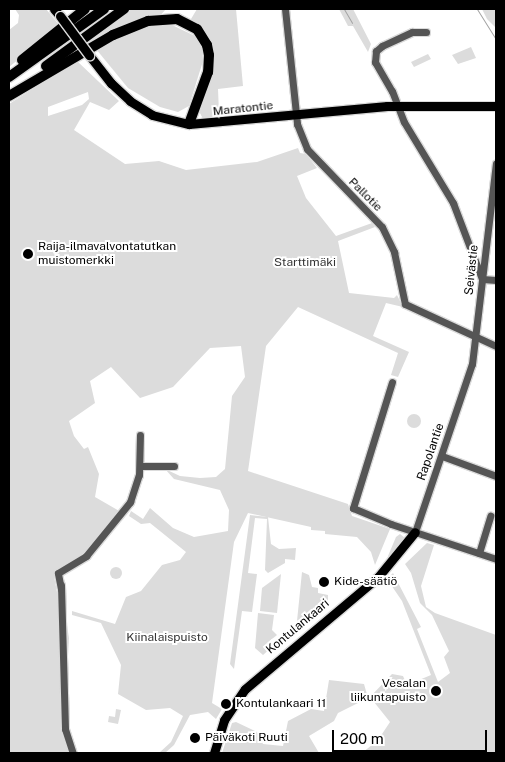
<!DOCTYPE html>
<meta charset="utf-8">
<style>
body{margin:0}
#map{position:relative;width:505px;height:762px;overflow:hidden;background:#fff;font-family:"Public Sans",sans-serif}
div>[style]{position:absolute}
.green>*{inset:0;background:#dcdcdc}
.round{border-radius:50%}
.stream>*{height:1px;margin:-0.5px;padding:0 0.5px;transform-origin:0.5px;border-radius:0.5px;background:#a3a3a3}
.roads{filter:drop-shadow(1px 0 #dbdbdb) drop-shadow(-1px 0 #dbdbdb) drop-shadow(0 1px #dbdbdb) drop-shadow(0 -1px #dbdbdb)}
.minor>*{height:7px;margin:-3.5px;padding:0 3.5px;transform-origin:3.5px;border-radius:3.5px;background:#555}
.major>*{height:9px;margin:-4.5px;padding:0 4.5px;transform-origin:4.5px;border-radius:4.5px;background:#000}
.highway>*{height:10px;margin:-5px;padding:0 5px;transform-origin:5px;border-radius:5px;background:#000}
.bridges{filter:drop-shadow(1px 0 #dbdbdb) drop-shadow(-1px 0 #dbdbdb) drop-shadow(0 1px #dbdbdb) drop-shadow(0 -1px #dbdbdb)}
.major-bridge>*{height:9px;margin:-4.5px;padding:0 4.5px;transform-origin:4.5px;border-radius:4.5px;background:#000}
.dots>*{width:14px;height:14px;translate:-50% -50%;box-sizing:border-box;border:2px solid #fff;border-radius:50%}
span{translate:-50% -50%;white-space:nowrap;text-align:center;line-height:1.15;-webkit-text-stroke:4px #fff;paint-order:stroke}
.street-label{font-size:12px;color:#000}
.poi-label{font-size:12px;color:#000}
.left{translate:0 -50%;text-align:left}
.right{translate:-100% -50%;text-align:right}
.park-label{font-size:12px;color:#333}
.frame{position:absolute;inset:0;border:10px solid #000;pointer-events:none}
.scale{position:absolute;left:332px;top:730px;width:155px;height:22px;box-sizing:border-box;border:2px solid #000;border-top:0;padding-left:6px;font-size:15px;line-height:18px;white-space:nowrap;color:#000;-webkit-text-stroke:4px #fff;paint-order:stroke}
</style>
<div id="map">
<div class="green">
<div style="clip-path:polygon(15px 9px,46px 9px,60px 26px,9px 67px,9px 30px,18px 23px,19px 15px)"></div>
<div style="clip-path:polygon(131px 9px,166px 9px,159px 17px,89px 45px,86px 42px)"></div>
<div style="clip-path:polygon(197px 9px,236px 9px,243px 86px,218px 89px,219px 113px,230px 112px,229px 116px,203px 119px,198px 109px,206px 83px,205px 36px,191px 19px)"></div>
<div style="clip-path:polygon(339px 9px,353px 9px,371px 44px,368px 52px,353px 26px,348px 26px)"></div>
<div style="clip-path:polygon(482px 9px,496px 9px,496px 28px,487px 19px)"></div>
<div style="clip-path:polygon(170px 24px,195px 36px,202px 48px,203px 61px,189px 106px,178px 112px,160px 107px,128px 88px,96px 49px,122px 35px,147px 26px)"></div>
<div style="clip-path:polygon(471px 47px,476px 58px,458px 64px,452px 55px)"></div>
<div style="clip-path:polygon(428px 54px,431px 59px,414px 67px,411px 62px)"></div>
<div style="clip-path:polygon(evenodd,77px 61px,119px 101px,109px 110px,90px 102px,74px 130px,125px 164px,159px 161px,186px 170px,257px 162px,298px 148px,300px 153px,306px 154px,317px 168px,297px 176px,306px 198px,336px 236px,372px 223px,375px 227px,338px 241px,349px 293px,394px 298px,397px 295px,403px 307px,386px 303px,373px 336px,409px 352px,398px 377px,391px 375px,398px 353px,298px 307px,266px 346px,248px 471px,348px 504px,352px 516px,390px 529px,375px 565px,371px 552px,357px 537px,325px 534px,325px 531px,311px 530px,311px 527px,248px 513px,234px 542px,212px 703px,222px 709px,216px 719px,208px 712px,190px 715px,174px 745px,165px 753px,159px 753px,171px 742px,183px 716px,170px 708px,146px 710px,118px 694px,121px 665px,101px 623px,72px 615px,72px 611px,115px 624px,126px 597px,141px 591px,162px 565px,180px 560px,186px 552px,150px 523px,141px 524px,129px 516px,131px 511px,143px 519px,150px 508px,173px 528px,194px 537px,228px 531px,229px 510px,220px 490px,174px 479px,165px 469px,180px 476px,200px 478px,216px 477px,225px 469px,232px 396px,245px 377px,241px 346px,210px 348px,173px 387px,140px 398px,111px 367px,90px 381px,95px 403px,69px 421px,74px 436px,84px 449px,88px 447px,99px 474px,95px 497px,121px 512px,84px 556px,54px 576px,59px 603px,70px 753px,9px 753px,9px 104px,77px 61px,88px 92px,89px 99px,82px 105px,48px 116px,48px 107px,88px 92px)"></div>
<div class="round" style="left:407px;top:414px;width:14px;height:14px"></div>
<div style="clip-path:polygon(250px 515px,268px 517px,271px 544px,279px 549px,296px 548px,295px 560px,285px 559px,285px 563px,268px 573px,265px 570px,267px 519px,255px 518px,248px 573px,257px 574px,252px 612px,242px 611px,234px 669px,230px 664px)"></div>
<div style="clip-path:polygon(400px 534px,405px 538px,392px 558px,388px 556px,396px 537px)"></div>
<div style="clip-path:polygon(427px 543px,434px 545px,421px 586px,426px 607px,435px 613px,496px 635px,496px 751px,493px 753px,362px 753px,378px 740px,390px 722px,370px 697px,392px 674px,403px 676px,407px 685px,431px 675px,402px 601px,387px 579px,393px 573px,421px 627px,417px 629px,438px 682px,450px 673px,444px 657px,449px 651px,432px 615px,420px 603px,411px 573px,405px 564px)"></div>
<div class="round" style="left:110px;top:567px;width:12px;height:12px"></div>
<div style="clip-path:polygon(302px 572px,309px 575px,312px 587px,318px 588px,318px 593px,328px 595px,328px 605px,302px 629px,297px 621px)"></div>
<div style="clip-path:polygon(281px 574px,277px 613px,260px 611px,262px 588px)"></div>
<div style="clip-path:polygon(258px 613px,274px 615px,272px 630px,277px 635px,267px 643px,271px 648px,263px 655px,255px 648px)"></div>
<div style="clip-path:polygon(67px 626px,69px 638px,67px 675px)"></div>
<div style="clip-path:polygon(329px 680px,364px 684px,368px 698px,338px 713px,334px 721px,309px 736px,319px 753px,222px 753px,232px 723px,236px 722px,257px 732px,263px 744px,283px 746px,288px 721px,311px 709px,324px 711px)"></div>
<div style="clip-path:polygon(116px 709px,121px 710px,118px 724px,108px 722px,109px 716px,115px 717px)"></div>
</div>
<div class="stream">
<div style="left:344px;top:9px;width:16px;rotate:60deg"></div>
<div style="left:477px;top:9px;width:36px;rotate:58deg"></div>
</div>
<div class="roads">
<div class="minor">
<div style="left:285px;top:9px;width:116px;rotate:84deg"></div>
<div style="left:297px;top:124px;width:27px;rotate:68deg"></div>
<div style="left:307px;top:149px;width:108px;rotate:46.1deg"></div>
<div style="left:382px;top:227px;width:28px;rotate:64deg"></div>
<div style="left:394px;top:252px;width:53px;rotate:78.1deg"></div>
<div style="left:405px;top:304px;width:100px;rotate:24.8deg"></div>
<div style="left:426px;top:32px;width:14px;rotate:180deg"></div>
<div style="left:412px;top:32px;width:33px;rotate:155deg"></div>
<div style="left:382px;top:46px;width:8px;rotate:140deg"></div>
<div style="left:376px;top:51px;width:11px;rotate:95deg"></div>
<div style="left:375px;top:62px;width:34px;rotate:60deg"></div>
<div style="left:392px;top:91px;width:33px;rotate:69deg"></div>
<div style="left:404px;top:122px;width:95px;rotate:58.8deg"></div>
<div style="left:453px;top:203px;width:81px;rotate:69.1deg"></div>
<div style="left:482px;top:279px;width:14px;rotate:4deg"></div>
<div style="left:392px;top:382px;width:132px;rotate:107.2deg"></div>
<div style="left:353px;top:508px;width:41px;rotate:22.8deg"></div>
<div style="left:391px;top:524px;width:111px;rotate:18.4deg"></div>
<div style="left:442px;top:456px;width:58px;rotate:20.3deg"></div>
<div style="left:140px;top:466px;width:34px"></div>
<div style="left:415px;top:532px;width:177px;rotate:-71.3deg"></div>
<div style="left:472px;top:364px;width:202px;rotate:-83.2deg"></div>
<div style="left:479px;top:553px;width:39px;rotate:-73deg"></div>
<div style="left:61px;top:585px;width:144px;rotate:88.4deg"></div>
<div style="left:65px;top:729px;width:25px;rotate:72deg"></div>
<div style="left:61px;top:589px;width:16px;rotate:-101deg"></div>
<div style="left:58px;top:573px;width:33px;rotate:-31deg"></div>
<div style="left:86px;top:556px;width:70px;rotate:-50.8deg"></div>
<div style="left:130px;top:502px;width:28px;rotate:-72deg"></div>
<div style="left:139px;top:475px;width:40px;rotate:-88.6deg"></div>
</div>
<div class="major">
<div style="left:54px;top:9px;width:9px;rotate:49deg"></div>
<div style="left:89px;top:55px;width:36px;rotate:52deg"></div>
<div style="left:111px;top:83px;width:26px;rotate:43deg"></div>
<div style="left:130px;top:101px;width:26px;rotate:32deg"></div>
<div style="left:152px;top:115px;width:38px;rotate:14deg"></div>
<div style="left:189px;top:124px;width:199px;rotate:-5.2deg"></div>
<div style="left:387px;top:106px;width:109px"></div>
<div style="left:214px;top:753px;width:34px;rotate:-73deg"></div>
<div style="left:224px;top:720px;width:37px;rotate:-56deg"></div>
<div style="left:245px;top:689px;width:174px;rotate:-40.1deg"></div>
<div style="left:378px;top:577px;width:58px;rotate:-50.6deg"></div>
</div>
<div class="highway">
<div style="left:22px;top:60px;width:81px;rotate:-39deg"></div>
<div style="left:46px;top:66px;width:97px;rotate:-36.2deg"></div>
<div style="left:9px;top:77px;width:117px;rotate:-35.6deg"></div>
<div style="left:9px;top:96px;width:121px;rotate:-30.4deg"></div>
<div style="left:113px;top:35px;width:38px;rotate:-22deg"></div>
<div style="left:148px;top:21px;width:29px;rotate:-4deg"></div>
<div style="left:177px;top:19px;width:22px;rotate:27deg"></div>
<div style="left:197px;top:29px;width:19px;rotate:58deg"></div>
<div style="left:207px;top:45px;width:10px;rotate:79deg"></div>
<div style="left:209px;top:55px;width:17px;rotate:93deg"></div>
<div style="left:208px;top:72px;width:55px;rotate:110.1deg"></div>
</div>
</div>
<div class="bridges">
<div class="major-bridge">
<div style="left:60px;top:16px;width:49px;rotate:53.4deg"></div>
</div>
</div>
<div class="dots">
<div style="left:28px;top:254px;background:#000"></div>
<div style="left:324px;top:582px;background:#000"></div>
<div style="left:436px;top:691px;background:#000"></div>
<div style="left:226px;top:704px;background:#000"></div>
<div style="left:195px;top:738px;background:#000"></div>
</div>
<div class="street-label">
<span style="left:243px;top:109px;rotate:-6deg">Maratontie</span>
<span style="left:365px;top:195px;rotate:45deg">Pallotie</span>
<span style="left:472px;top:270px;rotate:-84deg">Seivästie</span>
<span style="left:431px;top:452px;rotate:-71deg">Rapolantie</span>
<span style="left:298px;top:627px;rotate:-40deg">Kontulankaari</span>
</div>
<div class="poi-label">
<span class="left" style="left:38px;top:254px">Raija-ilmavalvontatutkan<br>muistomerkki</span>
<span class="left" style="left:334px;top:582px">Kide-säätiö</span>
<span class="right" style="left:426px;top:691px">Vesalan<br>liikuntapuisto</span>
<span class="left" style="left:236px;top:704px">Kontulankaari 11</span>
<span class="left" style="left:205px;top:738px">Päiväkoti Ruuti</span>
</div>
<div class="park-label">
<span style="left:305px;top:263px">Starttimäki</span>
<span style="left:167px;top:638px">Kiinalaispuisto</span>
</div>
<div class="frame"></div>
<div class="scale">200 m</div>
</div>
